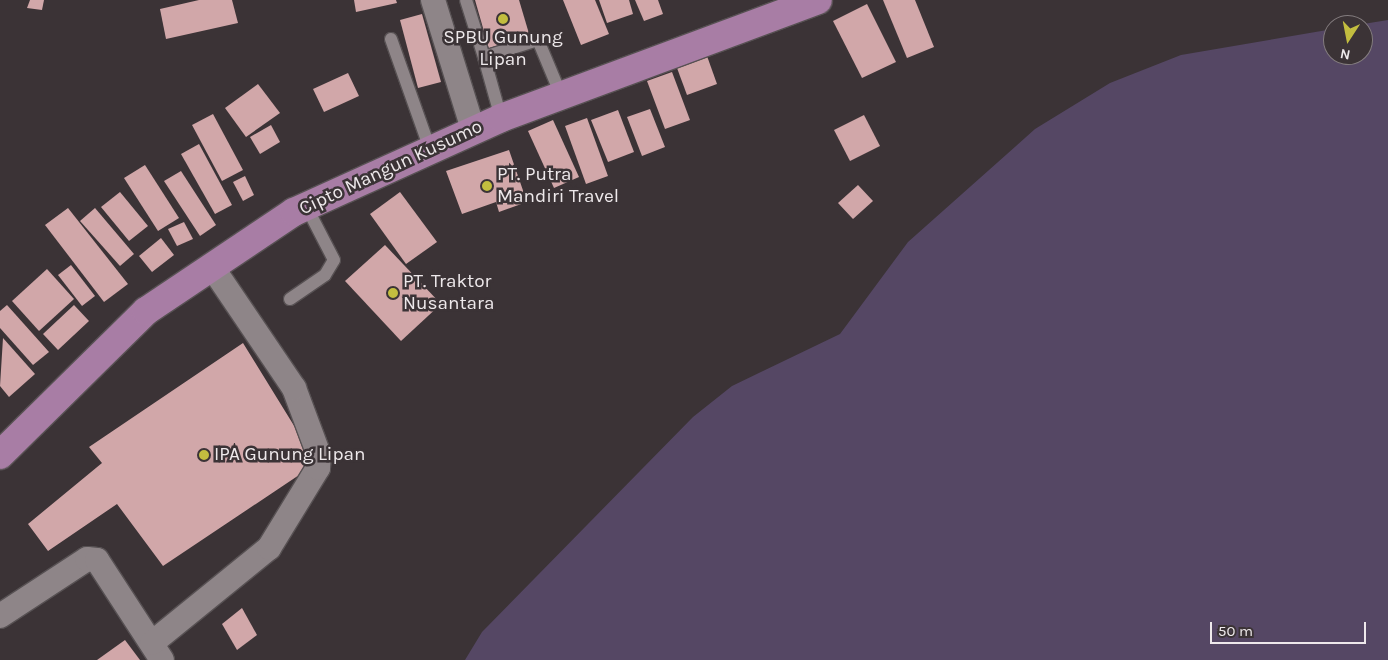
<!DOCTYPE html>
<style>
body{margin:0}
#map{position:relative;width:1388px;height:660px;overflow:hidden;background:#3b3336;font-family:Karla,sans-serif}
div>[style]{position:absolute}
.water>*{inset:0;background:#554764}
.building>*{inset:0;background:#d1a7a9}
.roads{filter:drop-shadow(1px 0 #575153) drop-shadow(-1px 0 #575153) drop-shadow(0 1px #575153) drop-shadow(0 -1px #575153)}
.service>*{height:12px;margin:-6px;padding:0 6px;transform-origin:6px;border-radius:6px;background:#8e8588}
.minor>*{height:24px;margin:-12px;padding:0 12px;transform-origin:12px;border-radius:12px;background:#8e8588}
.trunk>*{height:28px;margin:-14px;padding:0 14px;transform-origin:14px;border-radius:14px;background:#a87da5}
.dots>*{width:14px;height:14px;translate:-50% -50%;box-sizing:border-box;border:2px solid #3b3336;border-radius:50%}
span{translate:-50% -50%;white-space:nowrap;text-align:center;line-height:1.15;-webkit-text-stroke:5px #3b3336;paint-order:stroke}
.poi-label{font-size:19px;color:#eee9eb}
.left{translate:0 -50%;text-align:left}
.street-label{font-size:19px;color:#eee9eb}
.north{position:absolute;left:1323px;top:15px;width:50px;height:50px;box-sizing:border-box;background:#3b3336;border:1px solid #837c7e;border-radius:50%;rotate:191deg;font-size:14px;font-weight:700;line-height:20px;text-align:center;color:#eee9eb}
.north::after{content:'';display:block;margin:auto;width:18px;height:22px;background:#c2bd3f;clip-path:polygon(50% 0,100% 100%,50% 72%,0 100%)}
.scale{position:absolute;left:1210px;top:622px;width:156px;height:22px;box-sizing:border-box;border:2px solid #eee9eb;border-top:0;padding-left:6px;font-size:15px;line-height:18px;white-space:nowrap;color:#eee9eb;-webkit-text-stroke:4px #3b3336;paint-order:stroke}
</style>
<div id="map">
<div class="water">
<div style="clip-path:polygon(1388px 20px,1388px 660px,465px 660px,482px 632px,693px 417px,732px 386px,840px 334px,908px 242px,1035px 129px,1110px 83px,1181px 55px,1333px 29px,1333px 55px,1363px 55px,1363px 25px,1357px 25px)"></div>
</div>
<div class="building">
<div style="clip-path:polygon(30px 0,44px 0,42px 10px,27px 8px)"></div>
<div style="clip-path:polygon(199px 0,232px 0,238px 23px,166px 39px,160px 9px)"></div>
<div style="clip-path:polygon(354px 0,396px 0,397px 3px,356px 12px)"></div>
<div style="clip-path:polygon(475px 0,519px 0,530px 37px,489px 49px)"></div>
<div style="clip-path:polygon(563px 0,595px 0,609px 34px,581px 45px)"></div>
<div style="clip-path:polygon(599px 0,629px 0,633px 14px,607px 23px)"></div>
<div style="clip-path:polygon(635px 0,658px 0,663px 14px,644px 21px)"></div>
<div style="clip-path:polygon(883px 0,915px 0,934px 47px,907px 58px)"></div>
<div style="clip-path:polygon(867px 4px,896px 62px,862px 78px,833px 21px)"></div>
<div style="clip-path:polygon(422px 14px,441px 82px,418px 88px,400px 20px)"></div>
<div style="clip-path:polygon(707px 56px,717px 84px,687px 95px,677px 68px)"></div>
<div style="clip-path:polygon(672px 72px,690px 120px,665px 129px,647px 81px)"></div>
<div style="clip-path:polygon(348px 73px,359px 96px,324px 112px,313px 89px)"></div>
<div style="clip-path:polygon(258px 84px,280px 113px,246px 137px,225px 108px)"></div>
<div style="clip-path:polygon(650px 109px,665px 147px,642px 156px,627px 117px)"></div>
<div style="clip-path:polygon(618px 110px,634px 152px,608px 162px,591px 120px)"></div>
<div style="clip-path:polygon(213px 114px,243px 170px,222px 181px,192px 125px)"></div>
<div style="clip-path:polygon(864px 115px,880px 146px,850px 161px,834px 130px)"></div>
<div style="clip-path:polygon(587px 118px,608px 176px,586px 184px,565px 126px)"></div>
<div style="clip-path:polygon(553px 120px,579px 177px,554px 188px,528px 131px)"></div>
<div style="clip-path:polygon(271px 125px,280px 142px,260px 154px,250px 137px)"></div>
<div style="clip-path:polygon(199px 144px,232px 205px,215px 214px,181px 154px)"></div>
<div style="clip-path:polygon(509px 150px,527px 202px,499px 212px,496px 202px,462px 214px,446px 171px)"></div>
<div style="clip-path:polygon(145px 165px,179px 218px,158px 231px,124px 178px)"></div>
<div style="clip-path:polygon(181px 171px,216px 225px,200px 236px,164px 181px)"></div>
<div style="clip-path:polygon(245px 176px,254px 195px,243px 201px,233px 182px)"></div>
<div style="clip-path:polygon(858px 185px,873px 201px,853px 219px,838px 203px)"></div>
<div style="clip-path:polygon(120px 192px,148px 226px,129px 241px,101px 207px)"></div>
<div style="clip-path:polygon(400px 192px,437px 242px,406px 264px,370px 214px)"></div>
<div style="clip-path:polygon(68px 208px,128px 284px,104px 302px,45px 225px)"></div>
<div style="clip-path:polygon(95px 208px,134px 254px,120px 266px,80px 221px)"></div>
<div style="clip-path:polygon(184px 222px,193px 239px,177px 246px,168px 229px)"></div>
<div style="clip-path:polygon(161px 238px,174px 255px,152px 272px,139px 256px)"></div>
<div style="clip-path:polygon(385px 245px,441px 304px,401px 341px,345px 281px)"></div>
<div style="clip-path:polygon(71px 265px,95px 296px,82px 306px,58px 275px)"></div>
<div style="clip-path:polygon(47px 269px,74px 299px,39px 331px,12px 301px)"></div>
<div style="clip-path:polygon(7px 305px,49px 352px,33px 365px,0 328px,0 311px)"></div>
<div style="clip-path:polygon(74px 305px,89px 321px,58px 350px,43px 334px)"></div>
<div style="clip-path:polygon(3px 338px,35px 374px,9px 397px,0 386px)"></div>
<div style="clip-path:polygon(243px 343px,317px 463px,163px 566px,117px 504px,48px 551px,28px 524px,102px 463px,89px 447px)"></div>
<div style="clip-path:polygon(242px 608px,257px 635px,237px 650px,222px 624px)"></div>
<div style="clip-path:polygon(125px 640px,140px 660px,97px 660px)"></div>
</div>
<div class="roads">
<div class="service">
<div style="left:466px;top:0;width:60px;rotate:72.5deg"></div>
<div style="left:391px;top:39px;width:117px;rotate:70.5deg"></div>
<div style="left:501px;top:118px;width:63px;rotate:-105.6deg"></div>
<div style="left:484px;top:57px;width:57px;rotate:-17.5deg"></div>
<div style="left:538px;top:40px;width:60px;rotate:67.3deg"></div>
<div style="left:290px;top:299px;width:42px;rotate:-34.4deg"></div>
<div style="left:325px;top:275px;width:17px;rotate:-59deg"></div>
<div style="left:334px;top:260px;width:61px;rotate:-117.4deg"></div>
</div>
<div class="minor">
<div style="left:433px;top:0;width:135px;rotate:72.8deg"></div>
<div style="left:0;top:616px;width:104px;rotate:-33.2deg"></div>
<div style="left:87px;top:559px;width:10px;rotate:6deg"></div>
<div style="left:97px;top:560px;width:119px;rotate:57deg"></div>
<div style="left:152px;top:643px;width:151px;rotate:-39.1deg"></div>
<div style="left:269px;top:548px;width:94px;rotate:-58.5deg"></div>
<div style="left:318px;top:468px;width:13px;rotate:-86deg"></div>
<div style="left:319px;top:455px;width:72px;rotate:-110.5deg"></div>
<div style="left:294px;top:388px;width:146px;rotate:-124.1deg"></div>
</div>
<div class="trunk">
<div style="left:0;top:455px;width:205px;rotate:-44.6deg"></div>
<div style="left:146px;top:311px;width:178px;rotate:-33.8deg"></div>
<div style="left:294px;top:212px;width:227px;rotate:-24.4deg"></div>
<div style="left:501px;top:118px;width:338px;rotate:-20.4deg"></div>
</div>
</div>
<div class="dots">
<div style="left:503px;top:19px;background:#c2bd3f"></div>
<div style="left:487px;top:186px;background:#c2bd3f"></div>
<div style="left:393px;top:293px;background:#c2bd3f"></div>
<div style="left:204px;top:455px;background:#c2bd3f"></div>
</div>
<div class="poi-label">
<span style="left:503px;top:49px">SPBU Gunung<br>Lipan</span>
<span class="left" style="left:497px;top:186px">PT. Putra<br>Mandiri Travel</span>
<span class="left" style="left:403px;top:293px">PT. Traktor<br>Nusantara</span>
<span class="left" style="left:214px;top:455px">IPA Gunung Lipan</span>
</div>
<div class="street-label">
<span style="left:391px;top:168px;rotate:-25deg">Cipto Mangun Kusumo</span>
</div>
<div class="north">N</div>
<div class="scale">50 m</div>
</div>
